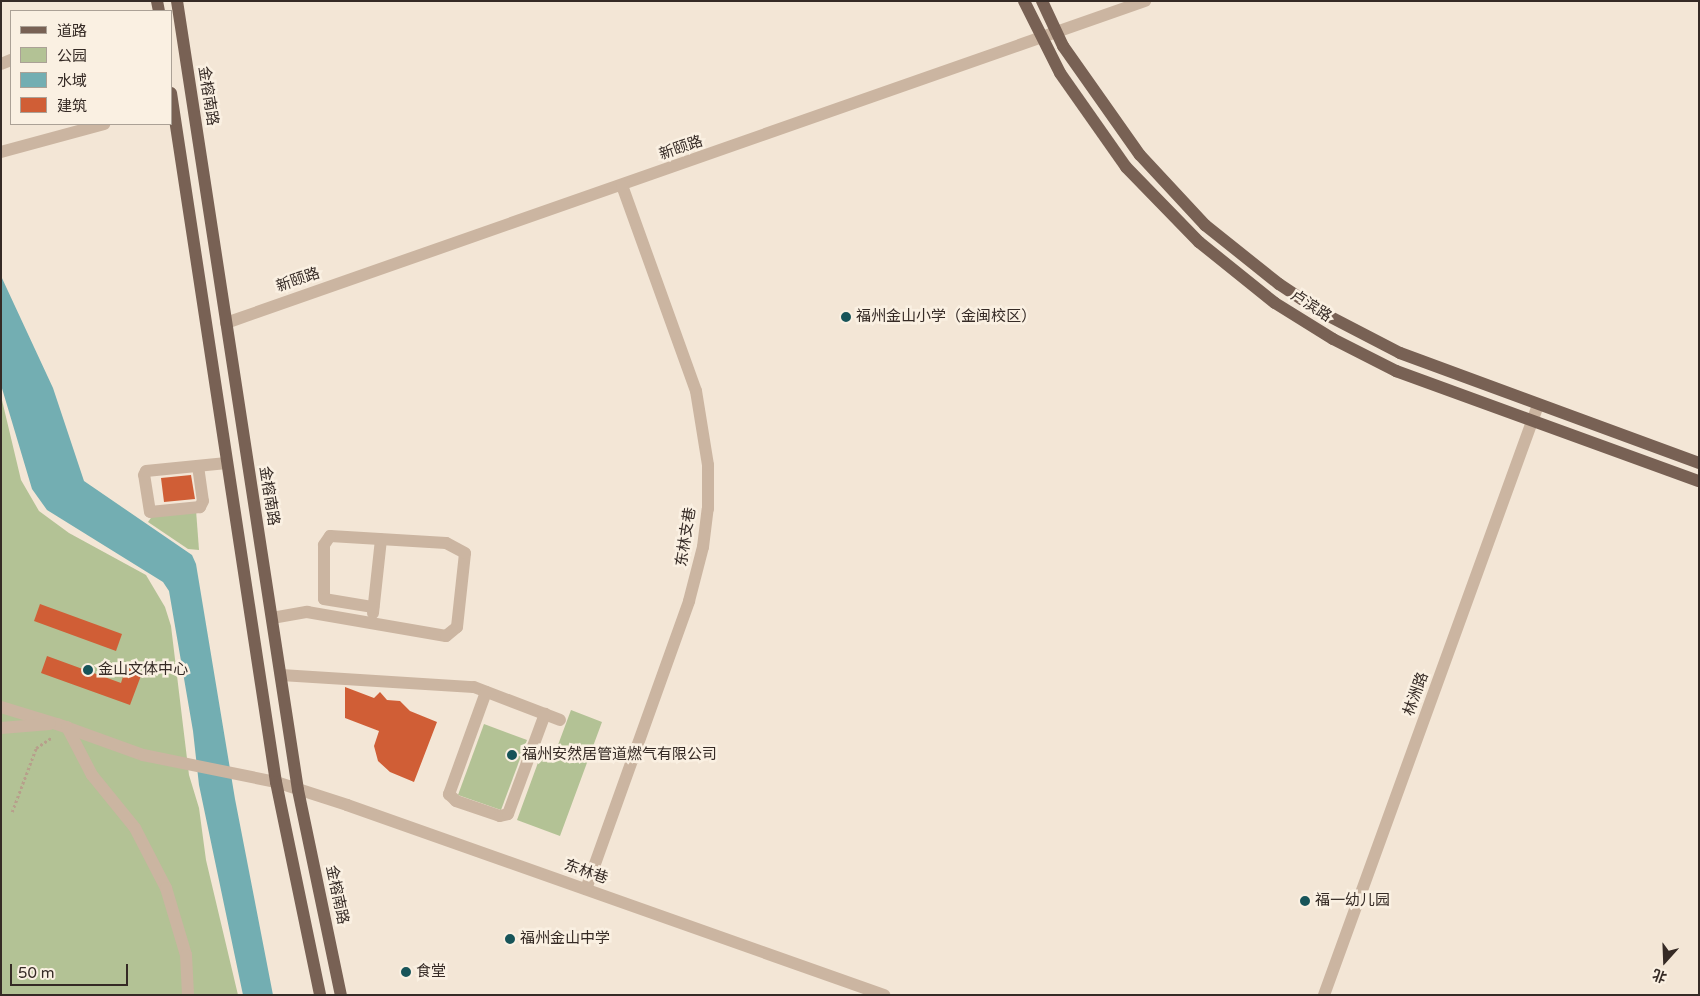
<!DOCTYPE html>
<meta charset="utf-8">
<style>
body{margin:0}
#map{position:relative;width:1700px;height:996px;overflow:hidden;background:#f3e6d6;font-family:"Varela Round","Noto Sans SC",sans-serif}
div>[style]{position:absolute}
.green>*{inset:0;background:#b3c295}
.water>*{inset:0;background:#73aeb2}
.building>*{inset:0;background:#d05e36}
.path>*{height:2.5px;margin-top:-1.25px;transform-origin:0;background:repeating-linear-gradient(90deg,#b79f8b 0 2.5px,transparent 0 5px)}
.minor>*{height:12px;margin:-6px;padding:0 6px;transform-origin:6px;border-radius:6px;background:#cbb5a1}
.major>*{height:12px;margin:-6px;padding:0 6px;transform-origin:6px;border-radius:6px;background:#786154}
.dots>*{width:14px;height:14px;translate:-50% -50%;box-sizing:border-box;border:2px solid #faf0e2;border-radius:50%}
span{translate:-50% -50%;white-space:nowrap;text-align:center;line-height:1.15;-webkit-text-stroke:5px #faf0e2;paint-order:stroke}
.street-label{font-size:15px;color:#352a25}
.poi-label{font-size:15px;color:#352a25}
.left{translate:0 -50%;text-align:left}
.frame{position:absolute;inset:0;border:2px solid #352a25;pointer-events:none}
.legend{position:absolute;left:10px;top:10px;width:162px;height:115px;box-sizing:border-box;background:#faf0e2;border:1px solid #aba196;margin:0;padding:6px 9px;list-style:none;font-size:15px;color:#352a25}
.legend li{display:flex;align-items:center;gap:10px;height:25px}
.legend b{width:25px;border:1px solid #aba196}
.north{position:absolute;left:1640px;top:936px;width:50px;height:50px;-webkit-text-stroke:4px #faf0e2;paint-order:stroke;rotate:200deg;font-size:14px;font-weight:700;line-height:20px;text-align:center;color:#352a25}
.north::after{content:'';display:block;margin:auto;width:18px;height:22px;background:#352a25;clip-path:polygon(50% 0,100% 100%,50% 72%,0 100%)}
.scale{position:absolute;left:10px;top:964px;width:118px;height:22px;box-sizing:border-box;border:2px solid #352a25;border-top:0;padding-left:6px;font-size:15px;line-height:18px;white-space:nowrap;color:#352a25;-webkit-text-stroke:4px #faf0e2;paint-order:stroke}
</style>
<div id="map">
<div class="green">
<div style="clip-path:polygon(1px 396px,21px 480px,39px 511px,69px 533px,146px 575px,165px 607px,171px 626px,189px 775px,199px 808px,206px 860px,238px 995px,1px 995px)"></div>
<div style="clip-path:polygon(196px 510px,199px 550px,188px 549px,148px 522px,153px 515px)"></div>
<div style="clip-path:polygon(571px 710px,602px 722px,560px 836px,517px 820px,543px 749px,555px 753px)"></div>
<div style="clip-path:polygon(484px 724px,527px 740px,501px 810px,458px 795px)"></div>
</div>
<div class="water">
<div style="clip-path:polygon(1px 276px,53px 388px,84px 481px,192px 555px,196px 564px,235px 799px,273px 995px,243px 995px,199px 785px,193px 731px,169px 591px,163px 582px,47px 510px,32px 489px,1px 385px)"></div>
</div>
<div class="building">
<div style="clip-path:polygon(191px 475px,195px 499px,164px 502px,161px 478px)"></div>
<div style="clip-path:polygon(40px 604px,122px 634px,116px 651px,34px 621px)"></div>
<div style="clip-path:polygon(47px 656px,121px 683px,126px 667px,142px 673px,130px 705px,41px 673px)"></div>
<div style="clip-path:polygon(345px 687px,374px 698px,380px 692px,387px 700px,400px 701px,410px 711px,437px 722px,414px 782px,390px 772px,378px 761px,374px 746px,379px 731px,345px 718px)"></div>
</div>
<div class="path">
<div style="left:12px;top:812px;width:68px;rotate:-69.4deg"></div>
<div style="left:36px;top:748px;width:18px;rotate:-34deg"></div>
</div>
<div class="minor">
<div style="left:1px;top:64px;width:11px;rotate:-22deg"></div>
<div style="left:1px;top:152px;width:107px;rotate:-15.2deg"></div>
<div style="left:226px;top:323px;width:974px;rotate:-19.31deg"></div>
<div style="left:198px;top:466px;width:35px;rotate:82deg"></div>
<div style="left:203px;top:501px;width:7px;rotate:117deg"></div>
<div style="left:200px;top:507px;width:50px;rotate:174.3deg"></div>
<div style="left:150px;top:512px;width:37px;rotate:-99deg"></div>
<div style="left:144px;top:475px;width:4px;rotate:-63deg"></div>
<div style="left:146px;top:471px;width:81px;rotate:-5.6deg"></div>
<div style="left:373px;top:613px;width:74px;rotate:-83.8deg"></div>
<div style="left:272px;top:618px;width:36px;rotate:-10deg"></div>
<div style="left:307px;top:612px;width:141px;rotate:9.8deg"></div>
<div style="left:446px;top:636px;width:14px;rotate:-39deg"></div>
<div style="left:457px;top:627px;width:74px;rotate:-83.8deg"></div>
<div style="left:465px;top:553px;width:21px;rotate:-152deg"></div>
<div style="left:446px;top:543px;width:116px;rotate:-176.5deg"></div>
<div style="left:330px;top:536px;width:11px;rotate:124deg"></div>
<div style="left:324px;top:545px;width:54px;rotate:90deg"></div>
<div style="left:324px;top:599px;width:50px;rotate:9.3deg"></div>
<div style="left:281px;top:675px;width:193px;rotate:3.6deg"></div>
<div style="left:474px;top:687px;width:92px;rotate:21deg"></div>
<div style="left:486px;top:692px;width:109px;rotate:109.9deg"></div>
<div style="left:449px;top:794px;width:10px;rotate:45deg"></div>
<div style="left:456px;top:801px;width:46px;rotate:18.8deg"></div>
<div style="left:500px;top:816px;width:8px;rotate:-14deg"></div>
<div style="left:508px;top:814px;width:107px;rotate:-69.7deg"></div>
<div style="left:1px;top:707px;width:59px;rotate:16.9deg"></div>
<div style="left:57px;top:724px;width:91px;rotate:19.8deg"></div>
<div style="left:143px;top:755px;width:136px;rotate:11.5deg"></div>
<div style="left:276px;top:782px;width:75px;rotate:17.9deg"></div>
<div style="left:347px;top:805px;width:570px;rotate:19.48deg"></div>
<div style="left:67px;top:727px;width:54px;rotate:62.5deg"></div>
<div style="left:92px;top:775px;width:68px;rotate:50.9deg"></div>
<div style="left:135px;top:828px;width:68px;rotate:62.7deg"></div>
<div style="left:166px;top:888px;width:70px;rotate:73.4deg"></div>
<div style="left:186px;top:955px;width:40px;rotate:87.1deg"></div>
<div style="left:1px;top:728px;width:49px;rotate:-4.7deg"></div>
<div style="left:586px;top:889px;width:306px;rotate:-70.3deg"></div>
<div style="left:689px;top:601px;width:56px;rotate:-75.5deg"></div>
<div style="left:703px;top:547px;width:38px;rotate:-83deg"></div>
<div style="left:708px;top:509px;width:44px;rotate:-90deg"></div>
<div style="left:708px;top:465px;width:75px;rotate:-99.2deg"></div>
<div style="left:696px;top:391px;width:218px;rotate:-109.8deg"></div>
<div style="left:1324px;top:995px;width:628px;rotate:-70.06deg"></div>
</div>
<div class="major">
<div style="left:157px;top:1px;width:10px;rotate:79deg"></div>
<div style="left:177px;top:1px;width:798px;rotate:81.28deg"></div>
<div style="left:298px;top:790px;width:209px;rotate:78.2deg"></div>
<div style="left:1024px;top:1px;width:80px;rotate:63.4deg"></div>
<div style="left:1060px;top:73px;width:115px;rotate:54.9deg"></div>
<div style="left:1126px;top:167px;width:105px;rotate:45.8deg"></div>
<div style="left:1199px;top:242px;width:97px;rotate:38.8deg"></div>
<div style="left:1275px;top:303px;width:68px;rotate:31.8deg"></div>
<div style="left:1333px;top:339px;width:71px;rotate:26.9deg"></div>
<div style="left:1396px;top:371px;width:322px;rotate:20deg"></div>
<div style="left:1042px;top:1px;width:50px;rotate:65deg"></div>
<div style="left:1063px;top:46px;width:133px;rotate:54.8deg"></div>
<div style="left:1140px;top:155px;width:96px;rotate:47.1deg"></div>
<div style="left:1205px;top:225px;width:95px;rotate:38.6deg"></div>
<div style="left:1279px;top:284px;width:50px;rotate:33.7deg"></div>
<div style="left:1321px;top:312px;width:89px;rotate:27.4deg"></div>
<div style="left:1400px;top:353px;width:319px;rotate:20.2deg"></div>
<div style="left:171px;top:93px;width:697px;rotate:81.34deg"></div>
<div style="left:276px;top:782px;width:217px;rotate:78.3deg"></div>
</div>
<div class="dots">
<div style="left:846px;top:317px;background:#175459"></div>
<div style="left:88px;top:670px;background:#175459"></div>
<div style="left:512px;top:755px;background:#175459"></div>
<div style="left:1305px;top:901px;background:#175459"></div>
<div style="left:510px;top:939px;background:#175459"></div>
<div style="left:406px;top:972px;background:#175459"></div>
</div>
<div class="street-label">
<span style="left:208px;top:96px;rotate:81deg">金榕南路</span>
<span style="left:681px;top:148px;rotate:-19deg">新颐路</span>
<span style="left:298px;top:280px;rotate:-19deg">新颐路</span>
<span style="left:1311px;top:306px;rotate:33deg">卢滨路</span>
<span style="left:269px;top:496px;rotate:81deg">金榕南路</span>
<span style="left:686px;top:537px;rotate:-81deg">东林支巷</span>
<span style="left:1416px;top:694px;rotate:-70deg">林洲路</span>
<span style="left:586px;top:872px;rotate:19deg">东林巷</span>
<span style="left:337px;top:895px;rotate:78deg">金榕南路</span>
</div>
<div class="poi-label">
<span class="left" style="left:856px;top:317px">福州金山小学（金闽校区）</span>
<span class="left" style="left:98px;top:670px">金山文体中心</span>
<span class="left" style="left:522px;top:755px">福州安然居管道燃气有限公司</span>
<span class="left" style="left:1315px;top:901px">福一幼儿园</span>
<span class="left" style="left:520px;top:939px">福州金山中学</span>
<span class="left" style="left:416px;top:972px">食堂</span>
</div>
<div class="frame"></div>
<ul class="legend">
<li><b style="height:6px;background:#786154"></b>道路</li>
<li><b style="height:14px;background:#b3c295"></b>公园</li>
<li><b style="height:14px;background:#73aeb2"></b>水域</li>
<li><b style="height:14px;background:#d05e36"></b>建筑</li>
</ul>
<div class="north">北</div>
<div class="scale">50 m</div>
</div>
